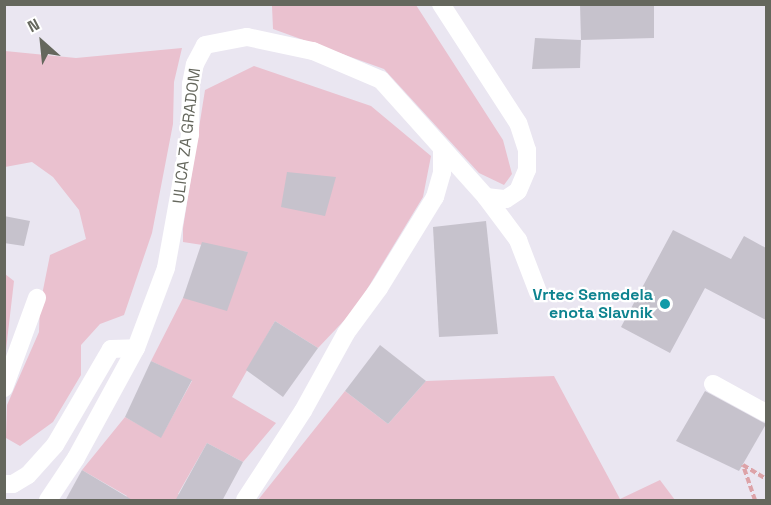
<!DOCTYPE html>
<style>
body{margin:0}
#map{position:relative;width:771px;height:505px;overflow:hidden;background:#eae6f1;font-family:"Space Grotesk",sans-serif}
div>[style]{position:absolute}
.green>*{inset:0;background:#eac1cf}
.building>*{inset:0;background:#c6c2cc}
.path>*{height:4px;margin-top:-2px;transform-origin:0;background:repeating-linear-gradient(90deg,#dda3a8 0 6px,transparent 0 9px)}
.street>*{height:18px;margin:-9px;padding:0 9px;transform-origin:9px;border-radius:9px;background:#fff}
.dots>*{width:16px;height:16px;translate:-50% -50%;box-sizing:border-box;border:3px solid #fff;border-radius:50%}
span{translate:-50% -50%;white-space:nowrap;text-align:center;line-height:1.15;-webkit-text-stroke:4.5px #fff;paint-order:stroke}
.street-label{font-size:16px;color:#65675d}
.culture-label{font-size:16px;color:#0d838f;font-weight:700}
.right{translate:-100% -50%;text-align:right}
.frame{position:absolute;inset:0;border:6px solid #65675d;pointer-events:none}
.north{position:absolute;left:12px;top:12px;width:60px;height:60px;-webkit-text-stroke:4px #fff;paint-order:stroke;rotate:333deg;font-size:16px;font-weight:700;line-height:24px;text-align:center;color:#65675d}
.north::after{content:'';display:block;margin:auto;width:21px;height:27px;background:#65675d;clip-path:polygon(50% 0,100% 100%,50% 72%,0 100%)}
</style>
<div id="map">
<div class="green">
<div style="clip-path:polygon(416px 5px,503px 140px,512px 174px,504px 185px,479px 173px,384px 69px,273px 29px,272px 6px,276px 4px)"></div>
<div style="clip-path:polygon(182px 48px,174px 82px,173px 124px,152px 233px,124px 315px,100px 324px,81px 345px,81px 375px,53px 422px,20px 446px,6px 438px,7px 405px,39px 332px,40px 305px,50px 255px,86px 239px,79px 210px,53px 177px,32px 162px,5px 167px,5px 51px,76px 58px)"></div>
<div style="clip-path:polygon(254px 66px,371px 106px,431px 156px,423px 197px,355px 309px,318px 348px,275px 321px,232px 397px,276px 423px,243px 462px,207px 443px,178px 494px,189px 500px,124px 500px,127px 496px,82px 470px,125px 417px,161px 437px,192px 381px,151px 361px,183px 298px,248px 252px,183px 242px,183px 228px,205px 90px)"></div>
<div style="clip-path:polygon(5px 274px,14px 281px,5px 358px)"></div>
<div style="clip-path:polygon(554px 376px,620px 499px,660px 480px,675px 500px,258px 500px,345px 391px,388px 424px,426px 381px)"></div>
</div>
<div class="building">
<div style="clip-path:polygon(580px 4px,654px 4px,654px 38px,581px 40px)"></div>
<div style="clip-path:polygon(535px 38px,581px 40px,580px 68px,532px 69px)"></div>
<div style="clip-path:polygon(287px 172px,336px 177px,325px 216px,281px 207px)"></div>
<div style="clip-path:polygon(4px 216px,30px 221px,24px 246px,4px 243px)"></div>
<div style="clip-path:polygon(486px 221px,498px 334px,439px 337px,433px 227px)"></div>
<div style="clip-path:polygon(673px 230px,731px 259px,744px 236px,766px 248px,766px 320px,705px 288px,670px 353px,621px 327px)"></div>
<div style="clip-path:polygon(202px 242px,248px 252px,227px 311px,183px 298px)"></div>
<div style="clip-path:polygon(275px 321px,318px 348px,283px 397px,246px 370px)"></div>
<div style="clip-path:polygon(380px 345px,426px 381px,388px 424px,345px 391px)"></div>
<div style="clip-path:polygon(151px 361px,192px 380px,161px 438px,125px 417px)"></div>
<div style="clip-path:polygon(705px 391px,766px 424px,739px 471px,676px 441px)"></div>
<div style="clip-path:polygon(207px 443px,243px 462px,222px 501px,175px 501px)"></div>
<div style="clip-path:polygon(82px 470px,134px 501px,65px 501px)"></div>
</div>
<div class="path">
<div style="left:755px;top:500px;width:37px;rotate:-109deg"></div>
<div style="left:743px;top:465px;width:27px;rotate:31deg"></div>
</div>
<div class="street">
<div style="left:486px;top:197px;width:54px;rotate:53.3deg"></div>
<div style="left:518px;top:240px;width:56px;rotate:69deg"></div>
<div style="left:713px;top:384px;width:60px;rotate:28.7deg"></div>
<div style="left:4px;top:388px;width:96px;rotate:-69.9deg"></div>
<div style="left:4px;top:484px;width:9px"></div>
<div style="left:13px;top:484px;width:17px;rotate:-31deg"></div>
<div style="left:28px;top:475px;width:40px;rotate:-48deg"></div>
<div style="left:55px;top:445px;width:111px;rotate:-59.7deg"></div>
<div style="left:111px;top:349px;width:25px;rotate:-2deg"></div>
<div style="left:48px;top:500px;width:50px;rotate:-56.3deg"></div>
<div style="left:76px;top:458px;width:125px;rotate:-61.4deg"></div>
<div style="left:136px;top:348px;width:85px;rotate:-69.4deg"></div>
<div style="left:166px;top:268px;width:136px;rotate:-79.8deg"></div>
<div style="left:190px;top:134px;width:50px;rotate:-88.9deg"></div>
<div style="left:191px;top:84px;width:20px;rotate:-79deg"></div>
<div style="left:195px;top:64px;width:21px;rotate:-62deg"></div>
<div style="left:205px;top:45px;width:43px;rotate:-10.8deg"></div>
<div style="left:247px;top:37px;width:67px;rotate:12deg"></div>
<div style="left:313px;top:51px;width:74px;rotate:23.1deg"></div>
<div style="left:381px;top:80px;width:157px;rotate:48.1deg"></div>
<div style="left:486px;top:197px;width:20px;rotate:6deg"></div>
<div style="left:506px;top:199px;width:14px;rotate:-34deg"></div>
<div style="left:518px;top:191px;width:23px;rotate:-67deg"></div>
<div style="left:527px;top:170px;width:20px;rotate:-90deg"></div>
<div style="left:527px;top:150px;width:28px;rotate:-108deg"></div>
<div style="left:518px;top:123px;width:142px;rotate:-122.9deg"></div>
<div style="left:245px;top:500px;width:106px;rotate:-56.9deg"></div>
<div style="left:303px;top:411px;width:89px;rotate:-61.1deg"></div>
<div style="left:346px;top:333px;width:56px;rotate:-53.7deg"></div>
<div style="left:379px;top:288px;width:107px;rotate:-58.4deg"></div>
<div style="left:435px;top:197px;width:25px;rotate:-74deg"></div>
<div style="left:442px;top:173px;width:24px;rotate:-90deg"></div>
</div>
<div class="dots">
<div style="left:665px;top:304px;background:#0f9aa8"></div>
</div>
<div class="street-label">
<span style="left:187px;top:136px;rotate:-83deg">ULICA ZA GRADOM</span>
</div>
<div class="culture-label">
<span class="right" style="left:653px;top:304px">Vrtec Semedela<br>enota Slavnik</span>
</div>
<div class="frame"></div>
<div class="north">N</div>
</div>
